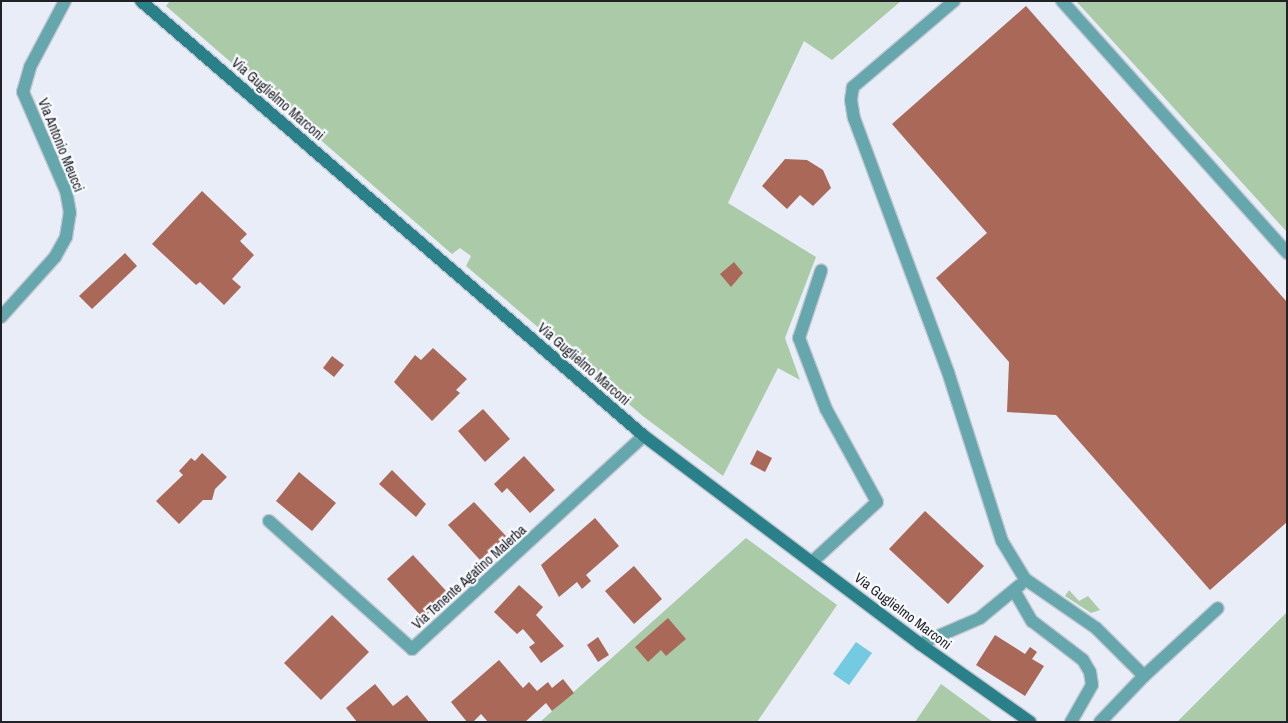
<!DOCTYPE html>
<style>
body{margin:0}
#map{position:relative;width:1288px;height:723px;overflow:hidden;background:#e8edf8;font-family:"Archivo Narrow",sans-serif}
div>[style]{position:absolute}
.green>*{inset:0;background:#abcba8}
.water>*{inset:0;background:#74cae1}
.building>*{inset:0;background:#aa6858}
.roads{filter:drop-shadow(1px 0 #c4c8d2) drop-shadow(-1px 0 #c4c8d2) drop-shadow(0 1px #c4c8d2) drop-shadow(0 -1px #c4c8d2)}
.service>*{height:12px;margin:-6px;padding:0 6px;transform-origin:6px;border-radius:6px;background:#66a7ad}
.minor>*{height:12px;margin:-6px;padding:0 6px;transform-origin:6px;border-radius:6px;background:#66a7ad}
.secondary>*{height:12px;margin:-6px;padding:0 6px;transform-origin:6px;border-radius:6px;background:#298089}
span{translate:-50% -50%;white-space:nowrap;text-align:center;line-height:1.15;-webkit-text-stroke:4.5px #f8faff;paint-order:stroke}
.street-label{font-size:14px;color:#202226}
.frame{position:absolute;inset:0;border:2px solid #202226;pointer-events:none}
</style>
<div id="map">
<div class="green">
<div style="clip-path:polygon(170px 1px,901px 1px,832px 60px,804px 41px,728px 203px,816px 257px,785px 338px,800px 380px,778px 368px,723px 476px,644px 417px,466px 266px,471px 256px,460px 248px,452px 254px,166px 6px)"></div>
<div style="clip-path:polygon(1076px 1px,1287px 1px,1287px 232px,1130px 60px)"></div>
<div style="clip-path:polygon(746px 538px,837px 605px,757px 722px,540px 722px)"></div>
<div style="clip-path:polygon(1069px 590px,1079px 601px,1088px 596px,1100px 610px,1091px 613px,1065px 596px)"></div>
<div style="clip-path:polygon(1287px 612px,1287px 722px,1177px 722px)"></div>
<div style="clip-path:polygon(941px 684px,993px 722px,915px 722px)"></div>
</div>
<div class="water">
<div style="clip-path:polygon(856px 642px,872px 653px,849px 685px,833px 674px)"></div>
</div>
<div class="building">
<div style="clip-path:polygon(1026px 6px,1287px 302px,1287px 522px,1210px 590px,1056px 415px,1007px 412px,1009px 362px,936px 278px,987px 233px,892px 124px)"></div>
<div style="clip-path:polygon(785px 159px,807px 160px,823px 170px,831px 188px,813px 206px,800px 195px,787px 209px,762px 186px)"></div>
<div style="clip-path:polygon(202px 191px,247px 234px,240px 241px,254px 255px,232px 279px,241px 287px,224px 305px,200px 282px,196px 285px,152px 244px)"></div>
<div style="clip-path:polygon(125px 253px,137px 266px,92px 309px,79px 296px)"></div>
<div style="clip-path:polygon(734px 262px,743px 273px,731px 287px,720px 274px)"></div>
<div style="clip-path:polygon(433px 348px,467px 379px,456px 390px,460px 393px,432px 421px,394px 382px,415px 355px,421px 360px)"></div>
<div style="clip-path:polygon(332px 356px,344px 365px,334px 377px,323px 368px)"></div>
<div style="clip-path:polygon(483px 409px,510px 439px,485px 462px,458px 431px)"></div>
<div style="clip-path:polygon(757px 450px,772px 458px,765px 472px,750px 464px)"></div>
<div style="clip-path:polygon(202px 453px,227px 477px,215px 489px,212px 500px,203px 500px,179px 524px,156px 501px,183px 475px,179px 471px,191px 458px,195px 461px)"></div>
<div style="clip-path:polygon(524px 456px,555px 490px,530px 513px,507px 488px,502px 493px,494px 484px)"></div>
<div style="clip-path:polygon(392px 470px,426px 504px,416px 517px,379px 484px)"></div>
<div style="clip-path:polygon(299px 472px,336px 503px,312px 531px,276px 501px)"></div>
<div style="clip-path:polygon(474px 502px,506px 536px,480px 560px,448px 525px)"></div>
<div style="clip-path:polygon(925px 511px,984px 566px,948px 604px,889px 549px)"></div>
<div style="clip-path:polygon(595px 518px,619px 546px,586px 575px,591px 581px,582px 589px,577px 582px,559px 597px,541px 565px)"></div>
<div style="clip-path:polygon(413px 555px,449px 594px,423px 618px,387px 579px)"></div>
<div style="clip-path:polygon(634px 566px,662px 599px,634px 624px,605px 591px)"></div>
<div style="clip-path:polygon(519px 585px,543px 607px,536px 615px,564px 646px,541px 663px,529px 647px,535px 643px,523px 629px,517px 634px,494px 612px)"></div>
<div style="clip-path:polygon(332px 615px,369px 652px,321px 700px,284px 663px)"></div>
<div style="clip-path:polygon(668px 618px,686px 639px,666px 656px,661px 650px,648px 662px,635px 647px)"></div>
<div style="clip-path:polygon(995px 635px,1025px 654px,1030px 647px,1037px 652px,1032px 659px,1044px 666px,1025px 696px,976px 665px)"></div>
<div style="clip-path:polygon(598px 637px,609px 655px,598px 662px,587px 645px)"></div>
<div style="clip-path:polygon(499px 660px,523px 688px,529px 682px,537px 691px,548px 682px,552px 688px,563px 679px,574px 693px,552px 711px,546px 703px,525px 722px,488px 722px,481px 714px,473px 722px,467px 722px,451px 702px)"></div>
<div style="clip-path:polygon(375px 684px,393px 706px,407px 695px,429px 722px,357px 722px,346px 708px)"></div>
</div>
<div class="roads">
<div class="service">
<div style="left:954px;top:1px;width:133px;rotate:139.6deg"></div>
<div style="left:853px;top:87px;width:13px;rotate:99deg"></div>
<div style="left:851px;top:100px;width:18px;rotate:81deg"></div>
<div style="left:854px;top:118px;width:271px;rotate:69.7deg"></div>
<div style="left:948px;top:372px;width:177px;rotate:72.3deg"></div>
<div style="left:1002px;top:541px;width:44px;rotate:58.8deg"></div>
<div style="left:1025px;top:579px;width:86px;rotate:34.6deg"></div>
<div style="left:1096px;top:628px;width:68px;rotate:45deg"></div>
<div style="left:1062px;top:1px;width:338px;rotate:48.2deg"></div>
<div style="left:1015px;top:592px;width:34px;rotate:60deg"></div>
<div style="left:1032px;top:621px;width:64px;rotate:37.4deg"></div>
<div style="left:1083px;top:660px;width:14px;rotate:60deg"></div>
<div style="left:1090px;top:672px;width:13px;rotate:81deg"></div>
<div style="left:1092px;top:685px;width:43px;rotate:119.6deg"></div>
<div style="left:920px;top:644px;width:65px;rotate:-23.4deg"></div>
<div style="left:980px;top:618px;width:52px;rotate:-39.5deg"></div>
<div style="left:1100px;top:722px;width:64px;rotate:-46.3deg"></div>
<div style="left:1144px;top:676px;width:100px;rotate:-42.6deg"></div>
</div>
<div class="minor">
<div style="left:1px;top:317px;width:81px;rotate:-48deg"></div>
<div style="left:55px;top:257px;width:23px;rotate:-61deg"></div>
<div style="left:66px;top:237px;width:24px;rotate:-81deg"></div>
<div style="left:70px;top:213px;width:22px;rotate:-100deg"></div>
<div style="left:66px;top:191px;width:108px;rotate:-113.5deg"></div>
<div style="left:23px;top:92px;width:26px;rotate:-74deg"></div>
<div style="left:30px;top:67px;width:75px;rotate:-62.1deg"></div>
<div style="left:269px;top:521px;width:192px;rotate:41.8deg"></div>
<div style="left:412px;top:649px;width:315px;rotate:-42.6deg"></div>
<div style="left:812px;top:562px;width:88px;rotate:-42.7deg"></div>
<div style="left:877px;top:502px;width:106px;rotate:-118.7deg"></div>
<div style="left:826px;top:409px;width:76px;rotate:-110.8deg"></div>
<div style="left:799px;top:338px;width:71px;rotate:-71.8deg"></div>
</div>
<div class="secondary">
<div style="left:141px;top:1px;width:665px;rotate:40.85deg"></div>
<div style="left:644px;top:436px;width:346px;rotate:37deg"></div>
<div style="left:920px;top:644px;width:135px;rotate:35.3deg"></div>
</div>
</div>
<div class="street-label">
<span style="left:278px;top:99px;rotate:41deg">Via Guglielmo Marconi</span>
<span style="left:61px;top:145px;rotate:68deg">Via Antonio Meucci</span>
<span style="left:584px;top:364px;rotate:41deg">Via Guglielmo Marconi</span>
<span style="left:469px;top:577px;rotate:-42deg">Via Tenente Agatino Malerba</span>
<span style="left:903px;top:611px;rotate:37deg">Via Guglielmo Marconi</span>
</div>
<div class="frame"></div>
</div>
